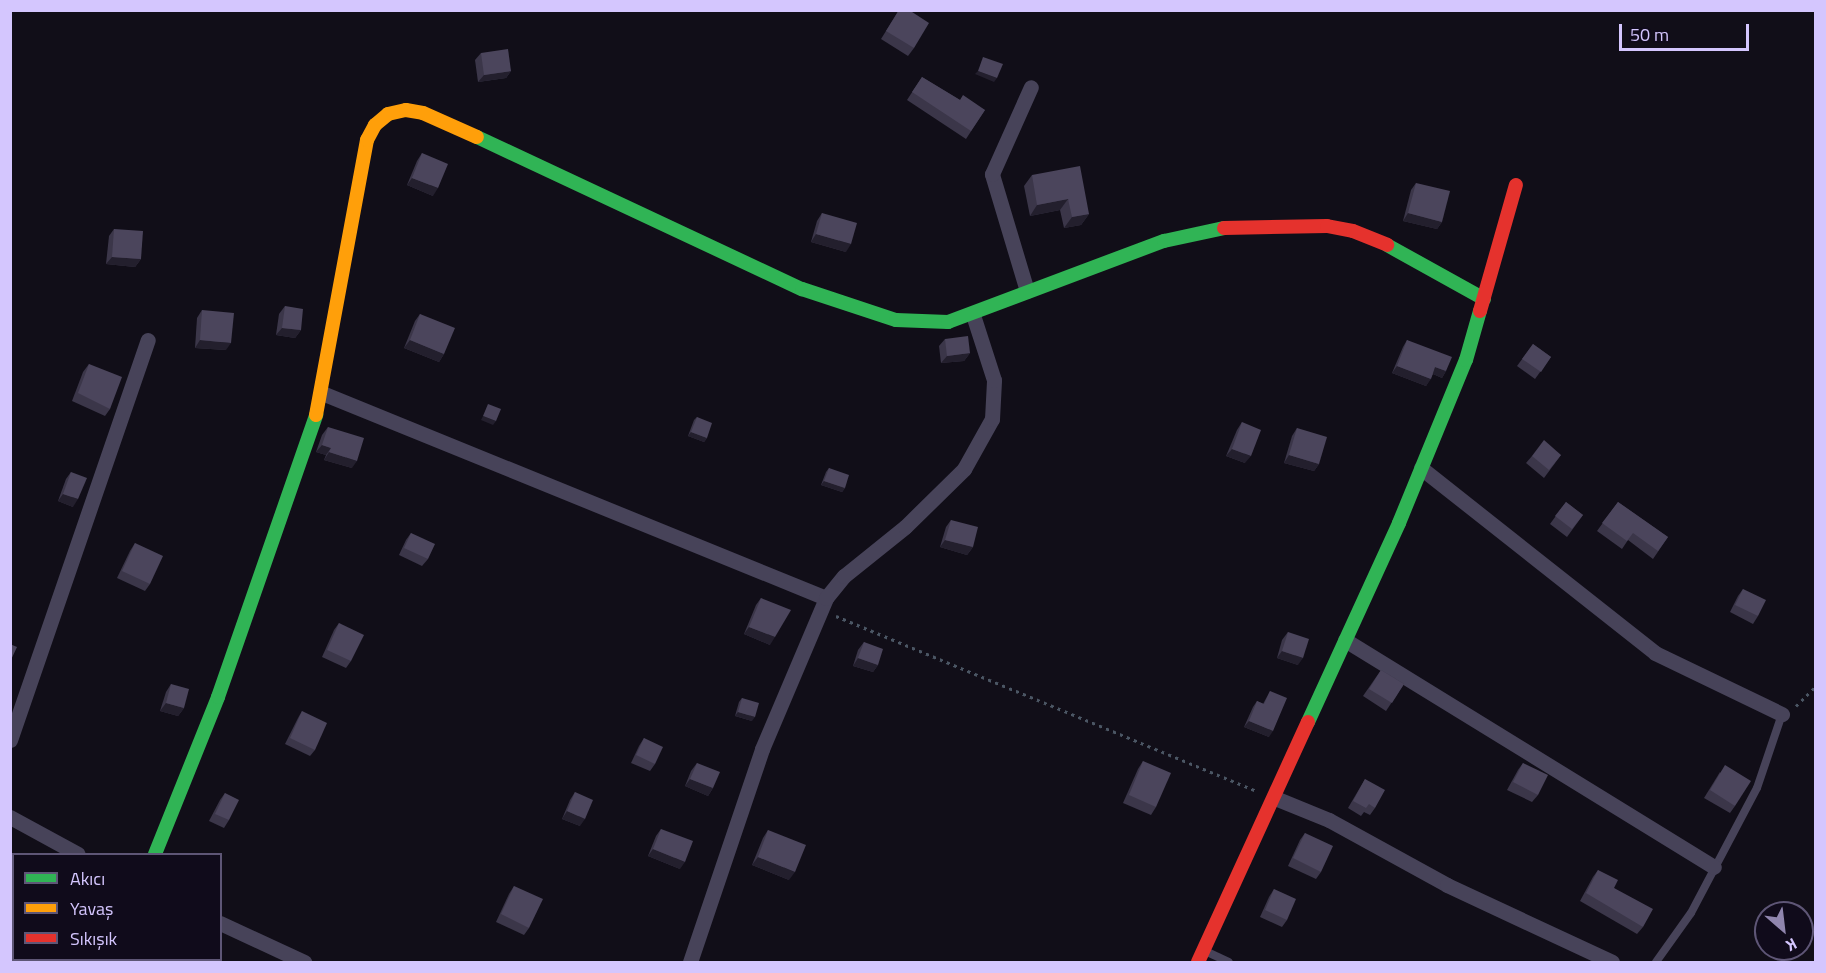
<!DOCTYPE html>
<meta charset="utf-8">
<style>
body{margin:0}
#map{position:relative;width:1826px;height:973px;overflow:hidden;background:#110e18;font-family:"Titillium Web",sans-serif}
div>[style]{position:absolute}
.path>*{height:3px;margin-top:-1.5px;transform-origin:0;background:repeating-linear-gradient(90deg,#4b5664 0 3px,transparent 0 7.5px)}
.lane>*{height:8px;margin:-4px;padding:0 4px;transform-origin:4px;border-radius:4px;background:#474359}
.street>*{height:15px;margin:-7.5px;padding:0 7.5px;transform-origin:7.5px;border-radius:7.5px;background:#474359}
.fast>*{height:14px;margin:-7px;padding:0 7px;transform-origin:7px;border-radius:7px;background:#30b455}
.slow>*{height:14px;margin:-7px;padding:0 7px;transform-origin:7px;border-radius:7px;background:#ff9f0a}
.jam>*{height:14px;margin:-7px;padding:0 7px;transform-origin:7px;border-radius:7px;background:#e5322d}
.wall>*{inset:0;background:#3b3649}
.shaded-wall>*{inset:0;background:#231f2d}
.building>*{inset:0;background:#4b455c}
span{translate:-50% -50%;white-space:nowrap;text-align:center;line-height:1.15;-webkit-text-stroke:6px #100b1b;paint-order:stroke}
.frame{position:absolute;inset:0;border:12px solid #d4c6fe;pointer-events:none}
.legend{position:absolute;left:12px;top:853px;width:210px;height:108px;box-sizing:border-box;background:#100b1b;border:2px solid #5e5676;margin:0;padding:8px 10px;list-style:none;font-size:18px;color:#d4c6fe}
.legend li{display:flex;align-items:center;gap:12px;height:30px}
.legend b{width:30px;border:2px solid #5e5676}
.north{position:absolute;left:1754px;top:901px;width:60px;height:60px;box-sizing:border-box;background:#100b1b;border:2px solid #5e5676;border-radius:50%;rotate:152deg;font-size:16px;font-weight:700;line-height:24px;text-align:center;color:#d4c6fe}
.north::after{content:'';display:block;margin:auto;width:21px;height:27px;background:#9086ae;clip-path:polygon(50% 0,100% 100%,50% 72%,0 100%)}
.scale{position:absolute;left:1619px;top:24px;width:130px;height:27px;box-sizing:border-box;border:3px solid #d4c6fe;border-top:0;padding-left:8px;font-size:18px;line-height:21px;white-space:nowrap;color:#d4c6fe;-webkit-text-stroke:4px #100b1b;paint-order:stroke}
</style>
<div id="map">
<div class="path">
<div style="left:836px;top:616px;width:456px;rotate:22.6deg"></div>
<div style="left:1796px;top:706px;width:28px;rotate:-45deg"></div>
</div>
<div class="lane">
<div style="left:1205px;top:951px;width:26px;rotate:25deg"></div>
<div style="left:1656px;top:962px;width:60px;rotate:-54.5deg"></div>
<div style="left:1691px;top:913px;width:141px;rotate:-62.2deg"></div>
<div style="left:1757px;top:788px;width:78px;rotate:-71.3deg"></div>
</div>
<div class="street">
<div style="left:1027px;top:291px;width:122px;rotate:-106.7deg"></div>
<div style="left:992px;top:174px;width:95px;rotate:-65.9deg"></div>
<div style="left:322px;top:393px;width:544px;rotate:22.13deg"></div>
<div style="left:1421px;top:468px;width:298px;rotate:38.3deg"></div>
<div style="left:1655px;top:653px;width:141px;rotate:25.7deg"></div>
<div style="left:1345px;top:640px;width:433px;rotate:31.6deg"></div>
<div style="left:10px;top:740px;width:423px;rotate:-71deg"></div>
<div style="left:1275px;top:798px;width:58px;rotate:22.2deg"></div>
<div style="left:1329px;top:820px;width:135px;rotate:28.8deg"></div>
<div style="left:1447px;top:885px;width:182px;rotate:25deg"></div>
<div style="left:10px;top:817px;width:77px;rotate:28.6deg"></div>
<div style="left:220px;top:923px;width:93px;rotate:24.9deg"></div>
<div style="left:69px;top:962px;width:3px;rotate:-45deg"></div>
<div style="left:690px;top:962px;width:225px;rotate:-71.3deg"></div>
<div style="left:762px;top:749px;width:164px;rotate:-67deg"></div>
<div style="left:826px;top:598px;width:28px;rotate:-51deg"></div>
<div style="left:844px;top:576px;width:78px;rotate:-38.8deg"></div>
<div style="left:905px;top:527px;width:83px;rotate:-44.5deg"></div>
<div style="left:964px;top:469px;width:57px;rotate:-60.8deg"></div>
<div style="left:992px;top:419px;width:39px;rotate:-87deg"></div>
<div style="left:994px;top:380px;width:68px;rotate:-107.9deg"></div>
</div>
<div class="fast">
<div style="left:477px;top:137px;width:359px;rotate:25.1deg"></div>
<div style="left:802px;top:289px;width:99px;rotate:18.3deg"></div>
<div style="left:896px;top:320px;width:52px;rotate:2.2deg"></div>
<div style="left:948px;top:322px;width:231px;rotate:-20.6deg"></div>
<div style="left:1164px;top:241px;width:61px;rotate:-12.2deg"></div>
<div style="left:1387px;top:245px;width:111px;rotate:29.1deg"></div>
<div style="left:1308px;top:722px;width:219px;rotate:-65.4deg"></div>
<div style="left:1399px;top:523px;width:176px;rotate:-67.7deg"></div>
<div style="left:1466px;top:360px;width:51px;rotate:-74.1deg"></div>
<div style="left:155px;top:854px;width:169px;rotate:-68.1deg"></div>
<div style="left:218px;top:697px;width:299px;rotate:-70.8deg"></div>
</div>
<div class="slow">
<div style="left:316px;top:415px;width:280px;rotate:-79.5deg"></div>
<div style="left:367px;top:140px;width:17px;rotate:-62deg"></div>
<div style="left:375px;top:125px;width:17px;rotate:-40deg"></div>
<div style="left:388px;top:114px;width:18px;rotate:-13deg"></div>
<div style="left:406px;top:110px;width:17px;rotate:10deg"></div>
<div style="left:423px;top:113px;width:59px;rotate:24deg"></div>
</div>
<div class="jam">
<div style="left:1224px;top:228px;width:103px;rotate:-1.1deg"></div>
<div style="left:1327px;top:226px;width:26px;rotate:11deg"></div>
<div style="left:1353px;top:231px;width:37px;rotate:22deg"></div>
<div style="left:1480px;top:311px;width:131px;rotate:-74.1deg"></div>
<div style="left:1198px;top:962px;width:264px;rotate:-65.4deg"></div>
</div>
<div class="wall">
<div style="clip-path:polygon(899px 10px,914px 48px,908px 56px,881px 39px)"></div>
<div style="clip-path:polygon(481px 53px,511px 71px,506px 78px,478px 82px,475px 60px)"></div>
<div style="clip-path:polygon(922px 77px,960px 100px,985px 110px,966px 139px,907px 100px)"></div>
<div style="clip-path:polygon(422px 153px,433px 196px,407px 185px,417px 161px)"></div>
<div style="clip-path:polygon(1032px 175px,1089px 214px,1081px 225px,1064px 228px,1060px 210px,1030px 216px,1024px 186px)"></div>
<div style="clip-path:polygon(1416px 183px,1442px 222px,1437px 229px,1403px 221px,1411px 190px)"></div>
<div style="clip-path:polygon(822px 213px,846px 252px,811px 242px,817px 221px)"></div>
<div style="clip-path:polygon(114px 229px,141px 259px,135px 267px,106px 264px,109px 236px)"></div>
<div style="clip-path:polygon(285px 306px,301px 330px,295px 338px,276px 335px,279px 314px)"></div>
<div style="clip-path:polygon(202px 310px,226px 350px,195px 348px,197px 318px)"></div>
<div style="clip-path:polygon(420px 314px,444px 354px,439px 362px,404px 348px,415px 321px)"></div>
<div style="clip-path:polygon(945px 339px,970px 353px,964px 361px,941px 363px,939px 346px)"></div>
<div style="clip-path:polygon(1407px 340px,1446px 371px,1442px 378px,1433px 374px,1426px 386px,1392px 373px,1403px 347px)"></div>
<div style="clip-path:polygon(1533px 344px,1551px 357px,1535px 379px,1517px 366px)"></div>
<div style="clip-path:polygon(89px 364px,110px 409px,105px 416px,72px 401px,83px 372px)"></div>
<div style="clip-path:polygon(697px 417px,707px 438px,704px 442px,688px 436px,694px 420px)"></div>
<div style="clip-path:polygon(1242px 422px,1245px 463px,1226px 456px,1237px 430px)"></div>
<div style="clip-path:polygon(328px 427px,352px 468px,324px 460px,326px 455px,316px 452px,322px 435px)"></div>
<div style="clip-path:polygon(1297px 428px,1319px 464px,1314px 471px,1284px 463px,1292px 436px)"></div>
<div style="clip-path:polygon(1561px 455px,1544px 478px,1526px 463px,1532px 456px)"></div>
<div style="clip-path:polygon(829px 468px,845px 488px,842px 492px,821px 485px,826px 472px)"></div>
<div style="clip-path:polygon(71px 472px,73px 507px,58px 501px,66px 479px)"></div>
<div style="clip-path:polygon(1566px 502px,1583px 515px,1567px 537px,1550px 524px)"></div>
<div style="clip-path:polygon(1618px 502px,1668px 537px,1653px 559px,1628px 540px,1622px 549px,1597px 531px)"></div>
<div style="clip-path:polygon(951px 520px,973px 547px,967px 555px,940px 547px,946px 527px)"></div>
<div style="clip-path:polygon(411px 533px,428px 559px,422px 566px,399px 555px,406px 540px)"></div>
<div style="clip-path:polygon(135px 543px,150px 584px,145px 591px,117px 578px,130px 551px)"></div>
<div style="clip-path:polygon(1743px 589px,1758px 616px,1753px 624px,1730px 612px,1738px 596px)"></div>
<div style="clip-path:polygon(761px 598px,770px 645px,744px 634px,756px 605px)"></div>
<div style="clip-path:polygon(339px 623px,351px 661px,346px 668px,322px 657px,334px 630px)"></div>
<div style="clip-path:polygon(1288px 632px,1298px 665px,1277px 658px,1282px 640px)"></div>
<div style="clip-path:polygon(864px 642px,878px 665px,873px 672px,853px 666px,858px 650px)"></div>
<div style="clip-path:polygon(1381px 670px,1404px 684px,1386px 711px,1363px 696px)"></div>
<div style="clip-path:polygon(171px 684px,184px 708px,178px 716px,160px 711px,166px 692px)"></div>
<div style="clip-path:polygon(1270px 691px,1269px 737px,1244px 727px,1253px 707px,1257px 701px,1263px 704px)"></div>
<div style="clip-path:polygon(742px 698px,752px 721px,735px 716px,739px 702px)"></div>
<div style="clip-path:polygon(302px 711px,315px 750px,310px 756px,285px 744px,298px 718px)"></div>
<div style="clip-path:polygon(644px 738px,655px 764px,650px 771px,631px 763px,639px 746px)"></div>
<div style="clip-path:polygon(1143px 761px,1156px 807px,1151px 815px,1123px 803px,1138px 769px)"></div>
<div style="clip-path:polygon(697px 763px,713px 788px,708px 796px,685px 786px,691px 771px)"></div>
<div style="clip-path:polygon(1523px 763px,1538px 795px,1532px 802px,1507px 790px,1518px 770px)"></div>
<div style="clip-path:polygon(1720px 772px,1735px 806px,1730px 813px,1704px 798px)"></div>
<div style="clip-path:polygon(1365px 779px,1375px 808px,1370px 815px,1364px 812px,1361px 816px,1348px 808px)"></div>
<div style="clip-path:polygon(575px 792px,580px 826px,562px 819px,570px 800px)"></div>
<div style="clip-path:polygon(225px 793px,229px 820px,224px 828px,209px 821px,220px 800px)"></div>
<div style="clip-path:polygon(661px 829px,680px 869px,648px 856px,656px 836px)"></div>
<div style="clip-path:polygon(768px 830px,789px 880px,752px 865px,763px 838px)"></div>
<div style="clip-path:polygon(1305px 833px,1321px 872px,1316px 879px,1288px 866px,1300px 840px)"></div>
<div style="clip-path:polygon(1598px 870px,1614px 888px,1643px 927px,1637px 934px,1580px 901px,1593px 877px)"></div>
<div style="clip-path:polygon(514px 886px,529px 928px,524px 935px,496px 922px,509px 894px)"></div>
<div style="clip-path:polygon(1274px 889px,1287px 920px,1282px 927px,1260px 917px,1269px 897px)"></div>
</div>
<div class="shaded-wall">
<div style="clip-path:polygon(511px 71px,506px 78px,478px 82px,484px 75px)"></div>
<div style="clip-path:polygon(978px 71px,997px 78px,994px 82px,975px 74px)"></div>
<div style="clip-path:polygon(412px 178px,438px 188px,433px 196px,407px 185px)"></div>
<div style="clip-path:polygon(1068px 199px,1060px 210px,1030px 216px,1037px 205px)"></div>
<div style="clip-path:polygon(1408px 213px,1442px 222px,1437px 229px,1403px 221px)"></div>
<div style="clip-path:polygon(1089px 214px,1081px 225px,1064px 228px,1072px 217px)"></div>
<div style="clip-path:polygon(816px 234px,851px 244px,846px 252px,811px 242px)"></div>
<div style="clip-path:polygon(112px 257px,141px 259px,135px 267px,106px 264px)"></div>
<div style="clip-path:polygon(282px 328px,301px 330px,295px 338px,276px 335px)"></div>
<div style="clip-path:polygon(200px 340px,231px 343px,226px 350px,195px 348px)"></div>
<div style="clip-path:polygon(410px 340px,444px 354px,439px 362px,404px 348px)"></div>
<div style="clip-path:polygon(970px 353px,964px 361px,941px 363px,947px 356px)"></div>
<div style="clip-path:polygon(1397px 366px,1431px 379px,1426px 386px,1392px 373px)"></div>
<div style="clip-path:polygon(1435px 367px,1446px 371px,1442px 378px,1431px 373px)"></div>
<div style="clip-path:polygon(483px 416px,496px 421px,493px 425px,481px 420px)"></div>
<div style="clip-path:polygon(691px 432px,707px 438px,704px 442px,688px 436px)"></div>
<div style="clip-path:polygon(322px 445px,331px 448px,326px 455px,316px 452px)"></div>
<div style="clip-path:polygon(1232px 449px,1251px 456px,1245px 463px,1226px 456px)"></div>
<div style="clip-path:polygon(329px 452px,357px 461px,352px 468px,324px 460px)"></div>
<div style="clip-path:polygon(1289px 455px,1319px 464px,1314px 471px,1284px 463px)"></div>
<div style="clip-path:polygon(824px 481px,845px 488px,842px 492px,821px 485px)"></div>
<div style="clip-path:polygon(63px 494px,78px 499px,73px 507px,58px 501px)"></div>
<div style="clip-path:polygon(945px 540px,973px 547px,967px 555px,940px 547px)"></div>
<div style="clip-path:polygon(749px 627px,775px 637px,770px 645px,744px 634px)"></div>
<div style="clip-path:polygon(1282px 651px,1303px 658px,1298px 665px,1277px 658px)"></div>
<div style="clip-path:polygon(858px 658px,878px 665px,873px 672px,853px 666px)"></div>
<div style="clip-path:polygon(166px 703px,184px 708px,178px 716px,160px 711px)"></div>
<div style="clip-path:polygon(738px 712px,755px 717px,752px 721px,735px 716px)"></div>
<div style="clip-path:polygon(1249px 721px,1273px 731px,1269px 737px,1244px 727px)"></div>
<div style="clip-path:polygon(690px 779px,713px 788px,708px 796px,685px 786px)"></div>
<div style="clip-path:polygon(567px 811px,585px 819px,580px 826px,562px 819px)"></div>
<div style="clip-path:polygon(653px 849px,685px 862px,680px 869px,648px 856px)"></div>
<div style="clip-path:polygon(758px 857px,795px 872px,789px 880px,752px 865px)"></div>
</div>
<div class="building">
<div style="clip-path:polygon(899px 10px,909px 10px,929px 23px,914px 48px,886px 31px)"></div>
<div style="clip-path:polygon(508px 49px,511px 71px,484px 75px,481px 53px)"></div>
<div style="clip-path:polygon(983px 57px,1003px 64px,997px 78px,978px 71px)"></div>
<div style="clip-path:polygon(922px 77px,960px 100px,963px 95px,985px 110px,971px 131px,912px 92px)"></div>
<div style="clip-path:polygon(422px 153px,448px 164px,438px 188px,412px 178px)"></div>
<div style="clip-path:polygon(1080px 166px,1089px 214px,1072px 217px,1068px 199px,1037px 205px,1032px 175px)"></div>
<div style="clip-path:polygon(1416px 183px,1450px 191px,1442px 222px,1408px 213px)"></div>
<div style="clip-path:polygon(822px 213px,857px 223px,851px 244px,816px 234px)"></div>
<div style="clip-path:polygon(114px 229px,143px 231px,141px 259px,112px 257px)"></div>
<div style="clip-path:polygon(285px 306px,303px 309px,301px 330px,282px 328px)"></div>
<div style="clip-path:polygon(202px 310px,234px 313px,231px 343px,200px 340px)"></div>
<div style="clip-path:polygon(420px 314px,455px 328px,444px 354px,410px 340px)"></div>
<div style="clip-path:polygon(968px 336px,970px 353px,947px 356px,945px 339px)"></div>
<div style="clip-path:polygon(1407px 340px,1452px 357px,1446px 371px,1435px 367px,1431px 379px,1397px 366px)"></div>
<div style="clip-path:polygon(1533px 344px,1551px 357px,1541px 372px,1522px 359px)"></div>
<div style="clip-path:polygon(89px 364px,122px 377px,110px 409px,78px 393px)"></div>
<div style="clip-path:polygon(488px 404px,501px 409px,496px 421px,483px 416px)"></div>
<div style="clip-path:polygon(697px 417px,712px 423px,707px 438px,691px 432px)"></div>
<div style="clip-path:polygon(1242px 422px,1261px 430px,1251px 456px,1232px 449px)"></div>
<div style="clip-path:polygon(328px 427px,364px 438px,357px 461px,329px 452px,331px 448px,322px 445px)"></div>
<div style="clip-path:polygon(1297px 428px,1327px 437px,1319px 464px,1289px 455px)"></div>
<div style="clip-path:polygon(1544px 440px,1561px 455px,1549px 470px,1532px 456px)"></div>
<div style="clip-path:polygon(829px 468px,849px 475px,845px 488px,824px 481px)"></div>
<div style="clip-path:polygon(71px 472px,87px 478px,78px 499px,63px 494px)"></div>
<div style="clip-path:polygon(1566px 502px,1583px 515px,1572px 529px,1555px 516px)"></div>
<div style="clip-path:polygon(1618px 502px,1668px 537px,1658px 551px,1633px 533px,1627px 541px,1602px 523px)"></div>
<div style="clip-path:polygon(951px 520px,978px 527px,973px 547px,945px 540px)"></div>
<div style="clip-path:polygon(411px 533px,435px 544px,428px 559px,404px 548px)"></div>
<div style="clip-path:polygon(135px 543px,163px 556px,150px 584px,122px 571px)"></div>
<div style="clip-path:polygon(1743px 589px,1766px 600px,1758px 616px,1735px 605px)"></div>
<div style="clip-path:polygon(761px 598px,791px 610px,775px 637px,749px 627px)"></div>
<div style="clip-path:polygon(339px 623px,364px 635px,351px 661px,327px 650px)"></div>
<div style="clip-path:polygon(1288px 632px,1309px 639px,1303px 658px,1282px 651px)"></div>
<div style="clip-path:polygon(864px 642px,883px 649px,878px 665px,858px 658px)"></div>
<div style="clip-path:polygon(10px 644px,17px 647px,10px 662px)"></div>
<div style="clip-path:polygon(1381px 670px,1404px 684px,1392px 703px,1369px 689px)"></div>
<div style="clip-path:polygon(171px 684px,189px 689px,184px 708px,166px 703px)"></div>
<div style="clip-path:polygon(1270px 691px,1287px 698px,1273px 731px,1249px 721px,1257px 701px,1264px 704px)"></div>
<div style="clip-path:polygon(742px 698px,759px 703px,755px 717px,738px 712px)"></div>
<div style="clip-path:polygon(302px 711px,327px 723px,315px 750px,290px 738px)"></div>
<div style="clip-path:polygon(644px 738px,663px 747px,655px 764px,636px 755px)"></div>
<div style="clip-path:polygon(1143px 761px,1171px 773px,1156px 807px,1129px 795px)"></div>
<div style="clip-path:polygon(697px 763px,720px 772px,713px 788px,690px 779px)"></div>
<div style="clip-path:polygon(1523px 763px,1548px 775px,1538px 795px,1513px 782px)"></div>
<div style="clip-path:polygon(1725px 765px,1751px 781px,1735px 806px,1710px 790px)"></div>
<div style="clip-path:polygon(1365px 779px,1385px 790px,1375px 808px,1369px 804px,1366px 808px,1353px 801px)"></div>
<div style="clip-path:polygon(575px 792px,593px 800px,585px 819px,567px 811px)"></div>
<div style="clip-path:polygon(225px 793px,239px 800px,229px 820px,215px 814px)"></div>
<div style="clip-path:polygon(661px 829px,693px 841px,685px 862px,653px 849px)"></div>
<div style="clip-path:polygon(768px 830px,806px 845px,795px 872px,758px 857px)"></div>
<div style="clip-path:polygon(1305px 833px,1333px 846px,1321px 872px,1293px 858px)"></div>
<div style="clip-path:polygon(1598px 870px,1618px 880px,1614px 888px,1653px 909px,1643px 927px,1586px 893px)"></div>
<div style="clip-path:polygon(514px 886px,543px 899px,529px 928px,501px 914px)"></div>
<div style="clip-path:polygon(1274px 889px,1296px 899px,1287px 920px,1265px 910px)"></div>
<div style="clip-path:polygon(10px 949px,14px 952px,14px 959px,10px 962px)"></div>
</div>
<div class="frame"></div>
<ul class="legend">
<li><b style="height:8px;background:#30b455"></b>Akıcı</li>
<li><b style="height:8px;background:#ff9f0a"></b>Yavaş</li>
<li><b style="height:8px;background:#e5322d"></b>Sıkışık</li>
</ul>
<div class="north">K</div>
<div class="scale">50 m</div>
</div>
